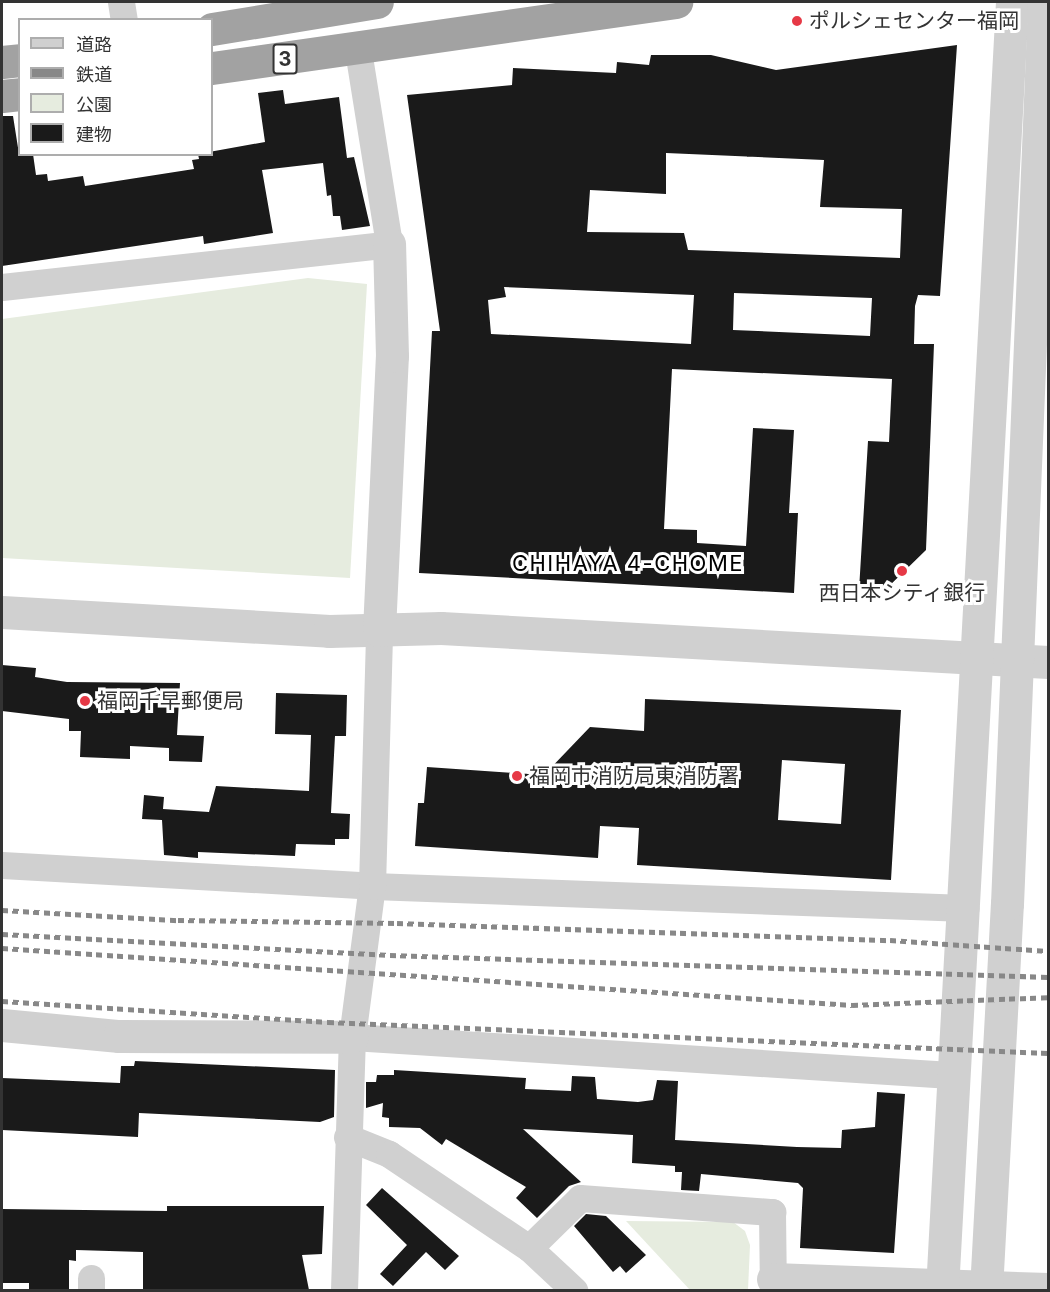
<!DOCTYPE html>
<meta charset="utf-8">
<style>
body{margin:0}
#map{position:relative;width:1050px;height:1292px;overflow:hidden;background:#fff;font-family:Inter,"Noto Sans JP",sans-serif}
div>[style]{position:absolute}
.green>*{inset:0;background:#e6ecdf}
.building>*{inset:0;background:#1a1a1a}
.minor>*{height:27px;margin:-13.5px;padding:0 13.5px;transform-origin:13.5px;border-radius:13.5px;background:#d0d0d0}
.tertiary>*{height:33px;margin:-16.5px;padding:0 16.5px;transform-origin:16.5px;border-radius:16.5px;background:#d0d0d0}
.trunk>*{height:33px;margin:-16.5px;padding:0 16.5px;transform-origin:16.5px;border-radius:16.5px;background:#a2a2a2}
.rail>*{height:4.5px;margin-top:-2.25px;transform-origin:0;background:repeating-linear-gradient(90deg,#888 0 6px,transparent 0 10.5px)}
.dots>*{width:16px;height:16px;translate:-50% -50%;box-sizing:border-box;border:3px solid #fff;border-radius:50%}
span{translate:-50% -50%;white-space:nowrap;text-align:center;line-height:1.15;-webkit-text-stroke:6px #fff;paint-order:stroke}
.shield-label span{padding:2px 4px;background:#fff;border:2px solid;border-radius:4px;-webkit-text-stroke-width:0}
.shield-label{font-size:20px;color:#333;font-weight:700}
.poi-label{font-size:21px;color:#333}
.left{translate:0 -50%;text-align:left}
.neighbourhood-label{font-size:22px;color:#000;letter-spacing:1.5px}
.frame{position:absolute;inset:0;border:3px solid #333;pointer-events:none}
.legend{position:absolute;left:18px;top:18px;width:195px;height:138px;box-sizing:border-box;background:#fff;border:2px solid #adadad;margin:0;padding:8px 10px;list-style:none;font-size:18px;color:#333}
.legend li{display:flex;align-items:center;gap:12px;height:30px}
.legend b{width:30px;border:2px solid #adadad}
</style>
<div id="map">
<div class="green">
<div style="clip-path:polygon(308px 278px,367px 284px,350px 578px,2px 558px,2px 319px)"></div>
<div style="clip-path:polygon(626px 1221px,733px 1222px,745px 1231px,750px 1245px,748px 1290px,690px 1290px)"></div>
</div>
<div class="building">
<div style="clip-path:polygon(evenodd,957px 45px,940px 296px,918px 295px,915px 306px,914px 344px,934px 344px,926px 550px,884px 591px,859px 590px,868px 441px,889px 442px,892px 379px,672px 369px,664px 529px,697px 530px,697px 543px,746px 546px,753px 428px,794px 430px,789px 513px,798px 513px,794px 593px,419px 573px,432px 331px,440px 331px,407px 95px,512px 85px,513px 68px,616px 73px,617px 62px,649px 65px,651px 55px,711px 55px,776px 70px,957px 45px,666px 153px,824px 160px,820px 207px,902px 209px,900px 258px,688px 250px,684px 233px,587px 232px,590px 190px,666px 194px,666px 153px,957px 45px,504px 287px,694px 295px,691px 344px,491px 334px,488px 300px,506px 297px,504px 287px,957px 45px,734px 293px,872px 298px,870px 336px,733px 330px,734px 293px)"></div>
<div style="clip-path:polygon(283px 90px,285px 104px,339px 97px,347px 158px,354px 157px,370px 226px,342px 230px,340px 216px,333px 216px,331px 195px,327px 196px,323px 163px,262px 170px,273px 233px,204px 244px,203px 236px,2px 266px,2px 116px,13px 116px,19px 154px,33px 154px,36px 175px,47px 174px,48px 181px,83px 176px,85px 186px,194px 169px,192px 160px,199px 159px,198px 154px,265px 142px,258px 93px)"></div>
<div style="clip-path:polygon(2px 665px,36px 668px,35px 677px,67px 682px,180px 683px,177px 735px,204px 736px,202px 762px,169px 761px,169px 748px,130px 746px,130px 759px,80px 757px,81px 731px,69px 731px,69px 719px,2px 711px)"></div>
<div style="clip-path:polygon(276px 693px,347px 695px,346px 736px,335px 736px,331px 813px,350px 814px,349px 839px,335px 839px,335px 845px,296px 844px,295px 856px,198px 852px,198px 858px,164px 855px,162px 820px,142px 819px,144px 795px,164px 797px,163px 809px,209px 812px,216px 786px,309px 791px,311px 735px,275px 734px)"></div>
<div style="clip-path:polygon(evenodd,645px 699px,901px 710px,891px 880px,637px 865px,639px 828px,600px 826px,598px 858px,415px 846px,418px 803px,424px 803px,427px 767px,544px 775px,590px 727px,644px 731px,645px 699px,782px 760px,845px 764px,841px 824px,778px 820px,782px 760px)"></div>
<div style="clip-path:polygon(135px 1061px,335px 1070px,334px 1117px,320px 1122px,139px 1113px,138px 1137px,2px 1130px,2px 1078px,120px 1083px,121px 1066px,134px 1066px)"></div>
<div style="clip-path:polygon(394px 1070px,526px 1078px,525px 1089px,571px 1091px,572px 1076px,595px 1077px,597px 1099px,638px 1102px,653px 1100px,657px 1080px,678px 1081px,675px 1140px,797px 1147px,841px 1148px,842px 1130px,875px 1127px,877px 1092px,905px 1094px,894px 1253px,800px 1248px,803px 1188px,798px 1183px,701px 1174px,699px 1191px,681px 1190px,682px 1172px,675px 1172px,675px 1166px,632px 1163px,633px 1135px,523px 1129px,581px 1182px,569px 1186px,537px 1218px,516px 1198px,526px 1187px,446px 1139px,442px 1145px,420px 1128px,389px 1127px,389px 1118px,382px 1117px,383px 1103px,366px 1108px,366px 1082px,376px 1082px,377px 1075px,394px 1075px)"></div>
<div style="clip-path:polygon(382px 1188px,459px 1256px,445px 1270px,426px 1252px,393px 1286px,380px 1274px,407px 1245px,366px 1205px)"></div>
<div style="clip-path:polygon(167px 1206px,324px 1206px,322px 1254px,302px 1255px,309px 1290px,143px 1290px,143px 1252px,76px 1250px,76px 1261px,69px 1260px,69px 1290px,29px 1290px,29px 1283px,2px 1283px,2px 1209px,167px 1211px)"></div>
<div style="clip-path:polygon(586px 1214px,606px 1216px,646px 1255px,626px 1273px,620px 1266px,613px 1272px,574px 1226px)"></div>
</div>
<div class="minor">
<div style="left:121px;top:2px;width:18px;rotate:81deg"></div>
<div style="left:2px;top:287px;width:389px;rotate:-6.3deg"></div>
<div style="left:389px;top:244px;width:196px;rotate:-99.1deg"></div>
<div style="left:2px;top:865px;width:371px;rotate:3.2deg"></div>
<div style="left:372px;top:886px;width:594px;rotate:2.12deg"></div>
<div style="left:352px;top:1037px;width:600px;rotate:3.63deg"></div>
<div style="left:347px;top:1137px;width:45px;rotate:22deg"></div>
<div style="left:389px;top:1154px;width:169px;rotate:33.9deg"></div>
<div style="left:529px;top:1248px;width:62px;rotate:43deg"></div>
<div style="left:529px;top:1248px;width:71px;rotate:-44.4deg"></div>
<div style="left:580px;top:1198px;width:193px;rotate:4.2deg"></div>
<div style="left:772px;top:1212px;width:78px;rotate:89.3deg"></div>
<div style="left:91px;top:1290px;width:12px;rotate:-90deg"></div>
<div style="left:344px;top:1290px;width:253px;rotate:-88.2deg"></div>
<div style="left:352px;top:1037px;width:152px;rotate:-82.5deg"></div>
<div style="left:372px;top:886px;width:256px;rotate:-88.4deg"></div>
</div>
<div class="tertiary">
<div style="left:2px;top:612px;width:328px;rotate:3.3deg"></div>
<div style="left:329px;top:631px;width:112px;rotate:-1.5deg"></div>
<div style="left:441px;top:628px;width:608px;rotate:3.21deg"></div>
<div style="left:379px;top:630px;width:274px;rotate:-87.3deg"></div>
<div style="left:392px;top:356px;width:112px;rotate:-91.5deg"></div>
<div style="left:2px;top:1025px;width:118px;rotate:5.4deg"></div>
<div style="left:119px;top:1036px;width:233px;rotate:0.2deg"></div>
<div style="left:773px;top:1279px;width:275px;rotate:2.1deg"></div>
<div style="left:942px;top:1290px;width:1290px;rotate:-86.89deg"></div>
<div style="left:986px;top:1290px;width:387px;rotate:-86.9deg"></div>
<div style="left:1007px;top:904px;width:903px;rotate:-87.65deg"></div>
</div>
<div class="trunk">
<div style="left:212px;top:29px;width:167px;rotate:-9.3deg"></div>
<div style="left:2px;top:62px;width:18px;rotate:-6deg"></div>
<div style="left:212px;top:68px;width:469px;rotate:-8.1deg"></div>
<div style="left:2px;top:96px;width:18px;rotate:-6deg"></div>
</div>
<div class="rail">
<div style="left:2px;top:910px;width:176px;rotate:3.3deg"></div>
<div style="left:178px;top:920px;width:219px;rotate:0.8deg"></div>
<div style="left:397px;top:923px;width:493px;rotate:2deg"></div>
<div style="left:890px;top:940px;width:158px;rotate:4deg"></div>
<div style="left:2px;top:934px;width:389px;rotate:3.1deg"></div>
<div style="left:390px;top:955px;width:658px;rotate:1.91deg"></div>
<div style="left:2px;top:948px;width:852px;rotate:3.84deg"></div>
<div style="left:852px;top:1005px;width:196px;rotate:-2.3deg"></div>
<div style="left:2px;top:1001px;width:327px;rotate:3.7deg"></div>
<div style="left:328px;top:1022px;width:721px;rotate:2.47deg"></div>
</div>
<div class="dots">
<div style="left:797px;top:21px;background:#e63946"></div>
<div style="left:902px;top:571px;background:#e63946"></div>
<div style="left:85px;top:701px;background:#e63946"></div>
<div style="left:517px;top:776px;background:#e63946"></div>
</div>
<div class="shield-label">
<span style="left:285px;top:59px">3</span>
</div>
<div class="poi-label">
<span class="left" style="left:809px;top:21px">ポルシェセンター福岡</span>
<span style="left:902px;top:593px">西日本シティ銀行</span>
<span class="left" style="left:97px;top:701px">福岡千早郵便局</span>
<span class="left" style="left:529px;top:776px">福岡市消防局東消防署</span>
</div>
<div class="neighbourhood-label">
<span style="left:628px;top:564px">CHIHAYA 4-CHOME</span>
</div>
<div class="frame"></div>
<ul class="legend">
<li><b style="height:8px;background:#d0d0d0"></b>道路</li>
<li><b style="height:8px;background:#888"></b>鉄道</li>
<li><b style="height:16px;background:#e6ecdf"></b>公園</li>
<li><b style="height:16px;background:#1a1a1a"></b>建物</li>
</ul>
</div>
